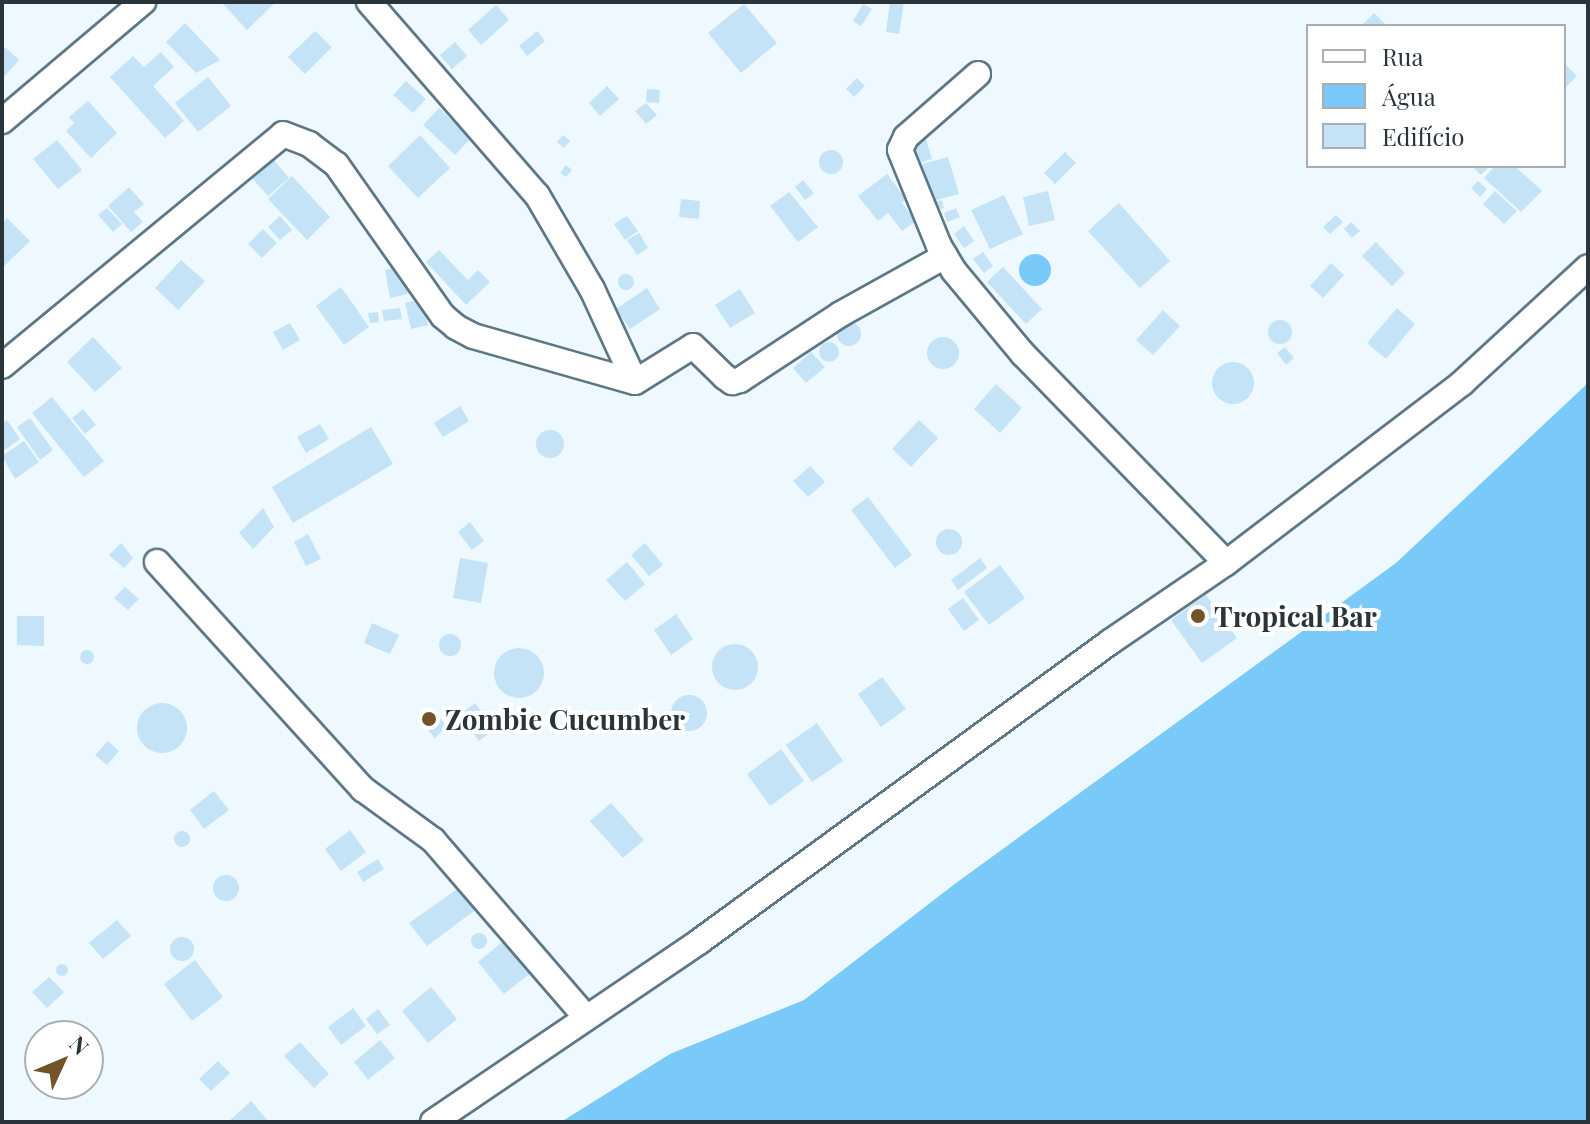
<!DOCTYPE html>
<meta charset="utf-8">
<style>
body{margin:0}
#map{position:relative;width:1590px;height:1124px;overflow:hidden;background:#eef8ff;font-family:"Playfair Display",serif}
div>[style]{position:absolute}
.water>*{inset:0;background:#79caf8}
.round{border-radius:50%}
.building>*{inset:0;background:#c4e3f6}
.roads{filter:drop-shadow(2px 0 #5e7785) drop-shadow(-2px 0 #5e7785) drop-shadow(0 2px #5e7785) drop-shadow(0 -2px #5e7785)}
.street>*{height:24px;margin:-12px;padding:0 12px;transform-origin:12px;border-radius:12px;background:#fff}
.dots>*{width:22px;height:22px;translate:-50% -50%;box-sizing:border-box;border:4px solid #fff;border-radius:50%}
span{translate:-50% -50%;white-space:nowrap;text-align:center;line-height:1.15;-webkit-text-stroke:8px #fff;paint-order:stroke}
.poi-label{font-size:28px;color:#2a343b;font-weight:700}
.left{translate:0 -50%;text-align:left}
.frame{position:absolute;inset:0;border:4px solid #2a343b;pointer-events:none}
.legend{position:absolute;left:1306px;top:24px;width:260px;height:144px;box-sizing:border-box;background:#fff;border:2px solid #aaaeb1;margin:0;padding:10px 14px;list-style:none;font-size:24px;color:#2a343b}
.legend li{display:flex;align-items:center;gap:16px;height:40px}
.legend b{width:40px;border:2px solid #aaaeb1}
.north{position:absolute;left:24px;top:1020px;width:80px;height:80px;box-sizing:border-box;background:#fff;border:2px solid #aaaeb1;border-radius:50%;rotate:46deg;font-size:22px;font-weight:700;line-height:32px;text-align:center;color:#2a343b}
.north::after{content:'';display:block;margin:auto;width:28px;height:36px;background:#725428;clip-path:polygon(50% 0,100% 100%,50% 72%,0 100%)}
</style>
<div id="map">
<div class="water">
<div class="round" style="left:1019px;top:254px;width:32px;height:32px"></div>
<div style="clip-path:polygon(1588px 383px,1588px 1122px,561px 1122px,670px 1054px,804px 1000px,956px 883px,1396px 563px)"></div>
</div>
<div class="building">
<div style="clip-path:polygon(221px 2px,276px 2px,247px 30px)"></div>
<div style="clip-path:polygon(890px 2px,904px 2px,899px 34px,886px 32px)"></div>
<div style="clip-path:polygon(744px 4px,777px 43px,741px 73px,708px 33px)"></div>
<div style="clip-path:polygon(863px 4px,872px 9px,861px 26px,853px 21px)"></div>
<div style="clip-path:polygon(496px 5px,509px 20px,481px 45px,468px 30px)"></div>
<div style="clip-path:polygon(1374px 13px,1387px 26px,1361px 26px)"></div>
<div style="clip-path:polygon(185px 23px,220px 60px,196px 73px,166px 42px)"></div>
<div style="clip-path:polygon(315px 31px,332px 47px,305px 74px,288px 57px)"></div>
<div style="clip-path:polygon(537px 31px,545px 41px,527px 56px,519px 46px)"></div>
<div style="clip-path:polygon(455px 42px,467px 56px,452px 69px,440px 55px)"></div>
<div style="clip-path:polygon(5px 47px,19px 60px,2px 79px,2px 50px)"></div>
<div style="clip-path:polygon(161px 52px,174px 67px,153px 86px,184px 121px,165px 138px,110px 77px,133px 56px,144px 67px)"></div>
<div style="clip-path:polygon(1564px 63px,1577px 76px,1564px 89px)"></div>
<div style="clip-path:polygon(208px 77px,231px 106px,198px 132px,175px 103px)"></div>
<div style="clip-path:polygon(857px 78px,865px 86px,854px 97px,846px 89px)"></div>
<div style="clip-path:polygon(406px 81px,426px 99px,413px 113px,393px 95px)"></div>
<div style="clip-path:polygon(607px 86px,619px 99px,600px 116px,589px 103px)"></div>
<div style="clip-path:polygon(647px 89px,660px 90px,659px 103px,646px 102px)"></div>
<div style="clip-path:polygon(88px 101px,117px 133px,91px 158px,66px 131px,74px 123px,69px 117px)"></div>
<div style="clip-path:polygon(646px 103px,657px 115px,646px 124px,635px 111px)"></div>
<div style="clip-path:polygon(439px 108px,471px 138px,455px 155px,423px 125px)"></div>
<div style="clip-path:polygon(420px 135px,450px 168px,418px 198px,388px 166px)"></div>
<div style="clip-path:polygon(563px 135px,570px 141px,564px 148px,557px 142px)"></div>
<div style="clip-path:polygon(926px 139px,932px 159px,919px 163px,914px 142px)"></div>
<div style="clip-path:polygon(57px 140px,82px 170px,58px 189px,33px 159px)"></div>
<div class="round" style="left:819px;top:150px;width:24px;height:24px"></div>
<div style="clip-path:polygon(1065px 152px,1076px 163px,1055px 184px,1044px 173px)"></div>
<div style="clip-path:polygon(948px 157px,959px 194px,933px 201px,922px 164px)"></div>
<div style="clip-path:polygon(273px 159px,289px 178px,268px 196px,252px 178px)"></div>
<div style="clip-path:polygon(566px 165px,572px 170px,566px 177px,560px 173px)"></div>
<div style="clip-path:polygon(1472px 166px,1490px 166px,1481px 175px)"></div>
<div style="clip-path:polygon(1495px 166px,1515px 166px,1542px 191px,1521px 212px,1484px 178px)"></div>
<div style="clip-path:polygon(887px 174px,906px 199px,902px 203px,916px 221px,902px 231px,888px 213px,878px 221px,858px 196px)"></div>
<div style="clip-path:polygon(292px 176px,330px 217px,307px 240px,268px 199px)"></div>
<div style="clip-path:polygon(803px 180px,814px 193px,805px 200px,795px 187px)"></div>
<div style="clip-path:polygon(1478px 181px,1487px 189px,1480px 197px,1471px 188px)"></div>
<div style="clip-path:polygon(129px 187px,144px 204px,134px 212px,143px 222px,131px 232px,108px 206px)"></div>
<div style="clip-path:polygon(1048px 191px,1055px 220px,1029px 226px,1023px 197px)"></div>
<div style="clip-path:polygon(1495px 191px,1517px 211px,1504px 224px,1483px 204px)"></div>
<div style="clip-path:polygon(789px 192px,818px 227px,798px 242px,770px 206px)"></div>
<div style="clip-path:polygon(1004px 195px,1023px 234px,990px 249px,971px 210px)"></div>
<div style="clip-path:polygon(681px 199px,700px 201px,699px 219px,679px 217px)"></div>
<div style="clip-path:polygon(942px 200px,944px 208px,937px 210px,935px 202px)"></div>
<div style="clip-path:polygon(1119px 203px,1170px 261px,1140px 288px,1088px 231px)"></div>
<div style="clip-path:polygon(107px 208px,122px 224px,113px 232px,98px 215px)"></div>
<div style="clip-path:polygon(956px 208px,960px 217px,947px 222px,944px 213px)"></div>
<div style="clip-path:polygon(1336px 215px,1343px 222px,1330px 234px,1323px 227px)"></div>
<div style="clip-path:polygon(280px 216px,292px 230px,280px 240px,268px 227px)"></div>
<div style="clip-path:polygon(627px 216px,638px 231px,625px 240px,614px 224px)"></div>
<div style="clip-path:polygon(7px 218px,30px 241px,2px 268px,2px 224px)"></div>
<div style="clip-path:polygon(1351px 222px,1360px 231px,1352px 238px,1344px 229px)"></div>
<div style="clip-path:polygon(964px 226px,974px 241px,964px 248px,954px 234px)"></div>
<div style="clip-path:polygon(263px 229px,277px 243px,262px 258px,248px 244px)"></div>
<div style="clip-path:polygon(639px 233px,648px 248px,637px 255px,627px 240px)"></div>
<div style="clip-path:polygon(1376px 242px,1405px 273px,1392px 286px,1362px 256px)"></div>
<div style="clip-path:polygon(439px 250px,468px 280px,478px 270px,490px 282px,466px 305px,426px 262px)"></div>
<div style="clip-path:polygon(983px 252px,993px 266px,984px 273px,973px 259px)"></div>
<div style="clip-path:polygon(181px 260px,205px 281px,178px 310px,155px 288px)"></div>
<div style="clip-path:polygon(1331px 263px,1344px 275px,1323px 298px,1310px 286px)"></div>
<div style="clip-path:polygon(402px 267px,408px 294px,390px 298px,385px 270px)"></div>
<div style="clip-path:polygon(1003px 267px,1042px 309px,1026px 324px,987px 282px)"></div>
<div class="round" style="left:618px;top:274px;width:16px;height:16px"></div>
<div style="clip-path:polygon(341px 287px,369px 327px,344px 345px,316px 306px)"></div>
<div style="clip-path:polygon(647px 288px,660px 309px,630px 329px,616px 309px)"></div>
<div style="clip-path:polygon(740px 289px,755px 313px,730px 328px,715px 305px)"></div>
<div style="clip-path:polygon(423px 299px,428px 325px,411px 329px,405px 303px)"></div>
<div style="clip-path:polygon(400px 308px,402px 319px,384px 321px,382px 310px)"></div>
<div style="clip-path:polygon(1397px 308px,1415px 324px,1386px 359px,1367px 343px)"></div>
<div style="clip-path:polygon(1163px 310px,1180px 326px,1153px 355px,1136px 340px)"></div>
<div style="clip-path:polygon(378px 312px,379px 322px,370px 323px,368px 313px)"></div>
<div class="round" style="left:1268px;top:320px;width:24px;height:24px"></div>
<div class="round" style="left:837px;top:322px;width:24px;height:24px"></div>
<div style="clip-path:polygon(290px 323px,300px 340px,283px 350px,273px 332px)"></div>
<div class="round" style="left:927px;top:337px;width:32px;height:32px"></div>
<div style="clip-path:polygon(93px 337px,122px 368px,95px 392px,67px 362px)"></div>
<div class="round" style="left:819px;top:342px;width:20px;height:20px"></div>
<div style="clip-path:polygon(1285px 347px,1294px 358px,1286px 365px,1277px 353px)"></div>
<div style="clip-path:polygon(811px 352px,825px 367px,806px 383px,793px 368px)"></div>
<div class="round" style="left:1212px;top:362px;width:42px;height:42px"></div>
<div style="clip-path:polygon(996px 384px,1022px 408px,1000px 433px,974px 409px)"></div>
<div style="clip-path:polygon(52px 397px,104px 461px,84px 477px,32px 413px)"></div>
<div style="clip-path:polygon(460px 406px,469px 421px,443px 437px,434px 423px)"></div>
<div style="clip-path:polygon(83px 409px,96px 425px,85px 434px,72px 418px)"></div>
<div style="clip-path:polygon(30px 418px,53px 450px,40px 460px,17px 427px)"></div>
<div style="clip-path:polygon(7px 420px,20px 439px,2px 452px,2px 424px)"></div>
<div style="clip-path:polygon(919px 420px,938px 438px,911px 467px,892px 449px)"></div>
<div style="clip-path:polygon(320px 424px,329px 439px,306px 453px,297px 437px)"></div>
<div style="clip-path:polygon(371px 427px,393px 464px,293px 523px,272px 487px)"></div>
<div class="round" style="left:536px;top:430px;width:28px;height:28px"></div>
<div style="clip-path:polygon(24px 441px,39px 462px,15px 479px,2px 456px)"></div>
<div style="clip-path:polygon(810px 466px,825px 482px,808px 497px,793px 481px)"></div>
<div style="clip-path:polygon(868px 497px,912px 555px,895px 568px,851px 510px)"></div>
<div style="clip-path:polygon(263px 508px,274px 527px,253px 549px,239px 533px)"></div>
<div style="clip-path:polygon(470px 522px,484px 541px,472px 550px,458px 532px)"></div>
<div class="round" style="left:936px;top:529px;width:26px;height:26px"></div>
<div style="clip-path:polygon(308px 534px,321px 559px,306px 566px,294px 542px)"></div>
<div style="clip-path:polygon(121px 543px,133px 558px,124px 568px,109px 555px)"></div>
<div style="clip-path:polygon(645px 543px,663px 565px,649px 576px,631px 555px)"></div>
<div style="clip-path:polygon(460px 558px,488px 563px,481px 603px,453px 598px)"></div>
<div style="clip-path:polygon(980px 558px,987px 568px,958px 590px,951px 580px)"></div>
<div style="clip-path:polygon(627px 562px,645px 584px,625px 601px,606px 580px)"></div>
<div style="clip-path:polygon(1000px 565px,1025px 598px,989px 625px,964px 592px)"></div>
<div style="clip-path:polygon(125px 587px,139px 599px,128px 610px,114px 598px)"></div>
<div style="clip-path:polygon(1206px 595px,1237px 638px,1202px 663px,1171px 620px)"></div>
<div style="clip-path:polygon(963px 598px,979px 620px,964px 631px,948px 609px)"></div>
<div style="clip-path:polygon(676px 614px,693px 639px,671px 655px,654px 630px)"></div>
<div style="clip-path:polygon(17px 616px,44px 616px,44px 646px,17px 645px)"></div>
<div style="clip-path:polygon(372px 623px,399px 635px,390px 654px,364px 643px)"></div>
<div class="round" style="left:439px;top:634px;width:22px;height:22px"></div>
<div class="round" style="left:712px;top:644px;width:46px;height:46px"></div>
<div class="round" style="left:494px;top:648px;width:50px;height:50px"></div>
<div class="round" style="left:80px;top:650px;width:14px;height:14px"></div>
<div style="clip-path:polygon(882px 677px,906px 709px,881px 727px,858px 694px)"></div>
<div class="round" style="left:671px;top:695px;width:36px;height:36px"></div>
<div style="clip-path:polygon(475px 703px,495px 729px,479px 741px,459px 716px)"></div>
<div class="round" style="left:137px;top:703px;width:50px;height:50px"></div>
<div style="clip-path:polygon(438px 716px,447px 726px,435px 738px,426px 728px)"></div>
<div style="clip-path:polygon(817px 723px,843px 761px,812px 782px,786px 745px)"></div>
<div style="clip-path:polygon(108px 741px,119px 751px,107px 765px,95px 755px)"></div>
<div style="clip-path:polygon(781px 749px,804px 781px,770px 806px,747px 774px)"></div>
<div style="clip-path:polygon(214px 791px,229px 810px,204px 829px,190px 810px)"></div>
<div style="clip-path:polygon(611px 803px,644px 840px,623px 858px,590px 821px)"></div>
<div style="clip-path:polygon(350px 830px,366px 852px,341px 871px,325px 849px)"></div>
<div class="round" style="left:174px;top:831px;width:16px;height:16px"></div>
<div style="clip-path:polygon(378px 859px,384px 869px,363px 882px,357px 872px)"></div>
<div class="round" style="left:213px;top:875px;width:26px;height:26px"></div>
<div style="clip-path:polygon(460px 887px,478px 908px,427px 946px,409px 923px)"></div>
<div style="clip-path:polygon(117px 920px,131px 936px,103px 959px,89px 943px)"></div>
<div class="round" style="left:471px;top:933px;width:16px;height:16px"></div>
<div class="round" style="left:170px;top:937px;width:24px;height:24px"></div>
<div style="clip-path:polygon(506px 939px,532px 972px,504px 994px,478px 962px)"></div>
<div style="clip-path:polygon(195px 960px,223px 997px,192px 1021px,164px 984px)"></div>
<div class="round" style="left:56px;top:964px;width:12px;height:12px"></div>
<div style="clip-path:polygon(49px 977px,64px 992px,47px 1008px,32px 992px)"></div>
<div style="clip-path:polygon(431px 987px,457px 1019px,428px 1043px,402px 1011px)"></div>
<div style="clip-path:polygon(353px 1008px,366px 1026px,341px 1045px,328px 1027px)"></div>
<div style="clip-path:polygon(378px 1009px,390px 1025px,377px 1034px,366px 1019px)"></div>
<div style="clip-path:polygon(380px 1040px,395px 1058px,368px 1080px,354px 1062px)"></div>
<div style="clip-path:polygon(300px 1042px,329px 1074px,314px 1088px,284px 1056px)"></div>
<div style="clip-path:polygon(218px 1061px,230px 1073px,211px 1091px,199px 1079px)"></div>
<div style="clip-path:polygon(251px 1101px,269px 1122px,228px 1122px)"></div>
</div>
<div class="roads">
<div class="street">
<div style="left:369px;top:2px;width:256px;rotate:49deg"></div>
<div style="left:537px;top:195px;width:109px;rotate:59.7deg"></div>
<div style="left:592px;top:289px;width:102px;rotate:65.2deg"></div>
<div style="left:978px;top:74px;width:96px;rotate:138.8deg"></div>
<div style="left:906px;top:137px;width:14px;rotate:115deg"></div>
<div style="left:900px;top:150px;width:104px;rotate:67.9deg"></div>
<div style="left:939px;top:246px;width:29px;rotate:59deg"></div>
<div style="left:954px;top:271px;width:108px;rotate:50.3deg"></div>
<div style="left:1023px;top:354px;width:291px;rotate:45.8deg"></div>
<div style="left:2px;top:121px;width:185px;rotate:-40.2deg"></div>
<div style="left:2px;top:366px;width:364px;rotate:-39.5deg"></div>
<div style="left:283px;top:134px;width:28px;rotate:21deg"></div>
<div style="left:309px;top:144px;width:34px;rotate:37deg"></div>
<div style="left:336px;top:164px;width:186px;rotate:54.9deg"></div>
<div style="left:443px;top:316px;width:17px;rotate:40deg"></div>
<div style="left:456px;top:327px;width:19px;rotate:28deg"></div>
<div style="left:473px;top:336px;width:168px;rotate:15.9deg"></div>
<div style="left:635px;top:382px;width:68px;rotate:-31.8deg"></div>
<div style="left:693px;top:346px;width:45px;rotate:44.1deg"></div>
<div style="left:725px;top:377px;width:9px;rotate:36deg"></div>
<div style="left:732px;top:382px;width:8px;rotate:-14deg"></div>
<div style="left:740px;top:380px;width:121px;rotate:-33.2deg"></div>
<div style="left:841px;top:314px;width:119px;rotate:-29.1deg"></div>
<div style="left:157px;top:562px;width:307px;rotate:47.8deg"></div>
<div style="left:363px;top:789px;width:87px;rotate:36.1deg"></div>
<div style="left:433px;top:840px;width:233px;rotate:49.2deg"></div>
<div style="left:433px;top:1122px;width:323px;rotate:-34.1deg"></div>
<div style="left:700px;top:941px;width:507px;rotate:-36.1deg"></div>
<div style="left:1110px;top:642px;width:140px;rotate:-34.3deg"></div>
<div style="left:1226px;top:563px;width:297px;rotate:-37.3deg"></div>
<div style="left:1462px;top:383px;width:171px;rotate:-42.6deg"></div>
</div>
</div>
<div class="dots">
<div style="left:1198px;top:616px;background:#725428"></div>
<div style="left:429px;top:719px;background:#725428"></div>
</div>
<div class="poi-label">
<span class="left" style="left:1214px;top:616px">Tropical Bar</span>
<span class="left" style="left:445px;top:719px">Zombie Cucumber</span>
</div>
<div class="frame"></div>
<ul class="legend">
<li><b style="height:10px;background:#fff"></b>Rua</li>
<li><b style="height:22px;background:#79caf8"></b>Água</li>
<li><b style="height:22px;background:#c4e3f6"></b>Edifício</li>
</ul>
<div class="north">N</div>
</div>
